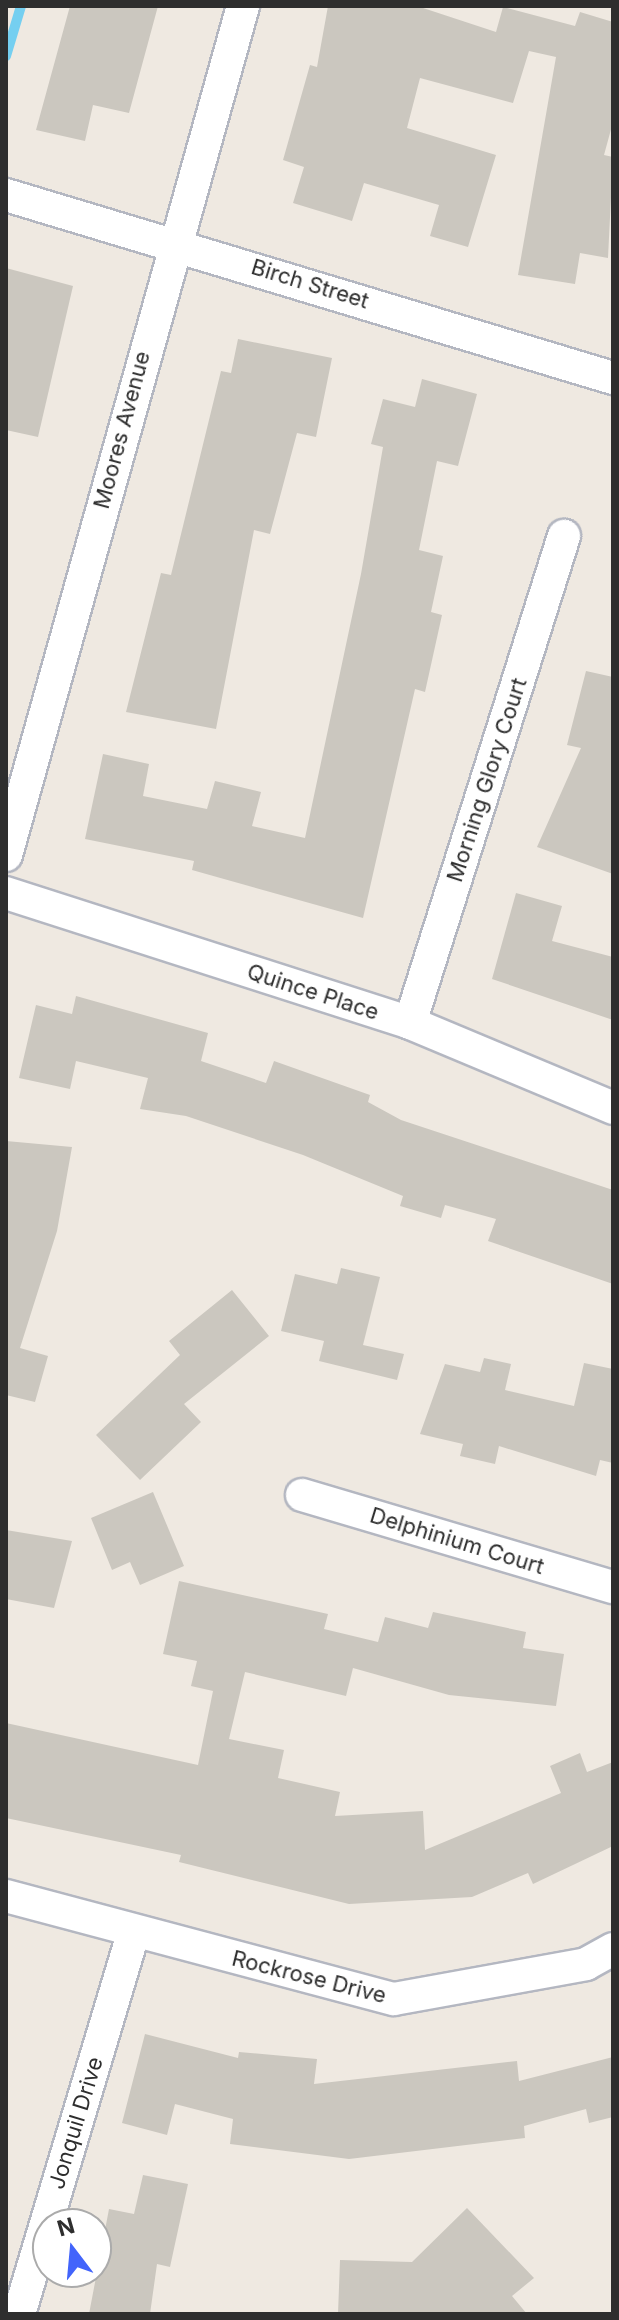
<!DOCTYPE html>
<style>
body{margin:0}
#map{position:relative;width:619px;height:2320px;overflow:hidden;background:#efe9e1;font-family:Inter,sans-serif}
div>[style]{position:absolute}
.stream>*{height:10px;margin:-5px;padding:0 5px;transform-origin:5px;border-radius:5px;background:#75cff0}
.building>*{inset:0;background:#cbc7bf}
.roads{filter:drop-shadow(2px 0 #b4b7c1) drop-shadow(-2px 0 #b4b7c1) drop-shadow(0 2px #b4b7c1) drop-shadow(0 -2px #b4b7c1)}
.minor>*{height:32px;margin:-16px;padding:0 16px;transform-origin:16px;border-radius:16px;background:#fff}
span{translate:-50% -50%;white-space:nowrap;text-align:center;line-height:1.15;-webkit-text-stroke:6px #fff;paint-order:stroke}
.street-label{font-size:22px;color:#2e2e2e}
.frame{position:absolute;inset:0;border:8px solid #2e2e2e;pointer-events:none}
.north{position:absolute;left:32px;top:2208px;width:80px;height:80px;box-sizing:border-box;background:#fff;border:2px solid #ababab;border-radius:50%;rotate:344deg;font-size:22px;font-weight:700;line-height:32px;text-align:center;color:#2e2e2e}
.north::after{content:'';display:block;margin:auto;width:28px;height:36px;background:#4264fb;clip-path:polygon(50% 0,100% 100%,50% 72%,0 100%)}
</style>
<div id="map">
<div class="stream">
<div style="left:6px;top:56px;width:52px;rotate:-73.3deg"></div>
</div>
<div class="building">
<div style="clip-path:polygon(70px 6px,158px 6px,129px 113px,93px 105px,85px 141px,36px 130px)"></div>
<div style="clip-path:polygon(328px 6px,417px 6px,496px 32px,503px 7px,575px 26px,580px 12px,613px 22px,613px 122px,604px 155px,613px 157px,608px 258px,580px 253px,575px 284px,518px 275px,556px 57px,529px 51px,513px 103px,420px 78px,407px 128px,496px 155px,468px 247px,430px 236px,439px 205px,364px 183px,352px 221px,293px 203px,304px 167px,283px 160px,310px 65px,317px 67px)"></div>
<div style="clip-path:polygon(6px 268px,73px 286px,38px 437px,6px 430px)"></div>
<div style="clip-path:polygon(238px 339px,332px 358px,316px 437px,297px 433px,270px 534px,254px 530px,216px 729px,126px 712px,161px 573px,171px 575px,221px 371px,231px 373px)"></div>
<div style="clip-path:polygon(422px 379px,477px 394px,458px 466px,437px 461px,419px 550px,443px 556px,431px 612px,442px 615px,425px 692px,415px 689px,363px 918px,192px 870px,194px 861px,85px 839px,103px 754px,149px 764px,143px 796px,207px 809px,215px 781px,261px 792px,252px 826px,305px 838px,361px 574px,383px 447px,371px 444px,383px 399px,415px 407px)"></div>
<div style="clip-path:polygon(586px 671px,613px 677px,613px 874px,537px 847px,581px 748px,567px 745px)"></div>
<div style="clip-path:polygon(516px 893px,562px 906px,552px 941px,613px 957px,613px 1020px,492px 979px)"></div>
<div style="clip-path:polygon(76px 996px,208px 1033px,201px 1061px,266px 1083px,274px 1061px,370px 1095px,368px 1102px,401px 1120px,613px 1190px,613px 1284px,488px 1241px,496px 1219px,445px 1205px,441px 1218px,400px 1206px,403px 1196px,303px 1155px,186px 1116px,140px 1109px,148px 1078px,76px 1061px,70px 1089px,19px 1078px,36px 1005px,72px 1014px)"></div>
<div style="clip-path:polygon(6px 1141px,72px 1147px,57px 1231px,20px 1348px,48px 1356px,35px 1402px,6px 1395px)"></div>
<div style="clip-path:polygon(341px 1268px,380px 1277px,363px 1345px,404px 1354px,397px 1380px,319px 1361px,324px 1341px,281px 1331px,295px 1274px,337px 1284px)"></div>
<div style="clip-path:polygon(232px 1290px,269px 1336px,184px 1404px,201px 1422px,140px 1480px,96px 1435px,180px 1355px,169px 1341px)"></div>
<div style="clip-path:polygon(484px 1358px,511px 1364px,505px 1390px,574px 1406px,584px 1363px,613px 1369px,613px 1463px,600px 1460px,596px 1476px,499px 1446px,495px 1464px,460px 1456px,463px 1444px,420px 1434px,445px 1364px,480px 1372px)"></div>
<div style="clip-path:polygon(153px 1492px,184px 1566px,140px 1585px,130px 1562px,112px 1570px,91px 1518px)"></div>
<div style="clip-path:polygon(6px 1530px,72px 1541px,54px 1608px,6px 1599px)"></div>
<div style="clip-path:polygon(179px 1581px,328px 1614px,324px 1629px,378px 1642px,385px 1617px,428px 1628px,433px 1612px,526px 1632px,523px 1648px,564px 1654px,556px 1706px,449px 1695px,353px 1668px,346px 1696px,245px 1672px,229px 1739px,284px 1750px,278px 1778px,340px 1792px,335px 1816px,423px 1811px,425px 1850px,561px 1793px,550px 1766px,580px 1753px,587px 1772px,613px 1762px,613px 1846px,533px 1884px,528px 1873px,472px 1897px,349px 1904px,179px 1862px,181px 1855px,6px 1818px,6px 1723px,198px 1765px,213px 1691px,191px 1686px,197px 1661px,163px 1654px)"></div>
<div style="clip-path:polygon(145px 2034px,238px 2058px,239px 2052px,317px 2059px,314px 2084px,517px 2061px,519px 2081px,613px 2057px,613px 2117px,589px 2123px,586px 2109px,524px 2126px,525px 2138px,349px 2159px,230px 2144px,233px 2119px,175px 2104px,167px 2135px,122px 2123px)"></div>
<div style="clip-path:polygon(143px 2175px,188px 2184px,170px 2267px,157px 2264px,150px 2314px,89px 2314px,109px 2209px,134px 2214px)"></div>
<div style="clip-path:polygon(467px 2208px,534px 2278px,512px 2296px,527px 2314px,338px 2314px,340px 2260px,412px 2262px)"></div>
</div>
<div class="roads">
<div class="minor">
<div style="left:6px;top:195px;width:634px;rotate:16.78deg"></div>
<div style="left:6px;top:855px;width:881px;rotate:-74.4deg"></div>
<div style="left:6px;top:893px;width:424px;rotate:17.8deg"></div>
<div style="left:410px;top:1023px;width:220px;rotate:22.7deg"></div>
<div style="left:410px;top:1023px;width:511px;rotate:-72.45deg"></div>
<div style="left:302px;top:1495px;width:324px;rotate:16.5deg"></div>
<div style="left:6px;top:1896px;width:401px;rotate:14.9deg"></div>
<div style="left:394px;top:1999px;width:195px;rotate:-10.3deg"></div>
<div style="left:586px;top:1964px;width:31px;rotate:-29deg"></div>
<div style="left:19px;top:2314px;width:398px;rotate:-73.3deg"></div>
</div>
</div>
<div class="street-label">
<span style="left:310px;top:284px;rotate:17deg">Birch Street</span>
<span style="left:122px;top:430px;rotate:-75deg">Moores Avenue</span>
<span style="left:487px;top:780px;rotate:-72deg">Morning Glory Court</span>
<span style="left:313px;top:992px;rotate:18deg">Quince Place</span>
<span style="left:457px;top:1541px;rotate:17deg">Delphinium Court</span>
<span style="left:309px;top:1977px;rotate:14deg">Rockrose Drive</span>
<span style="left:76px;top:2123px;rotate:-73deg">Jonquil Drive</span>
</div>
<div class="frame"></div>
<div class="north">N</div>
</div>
